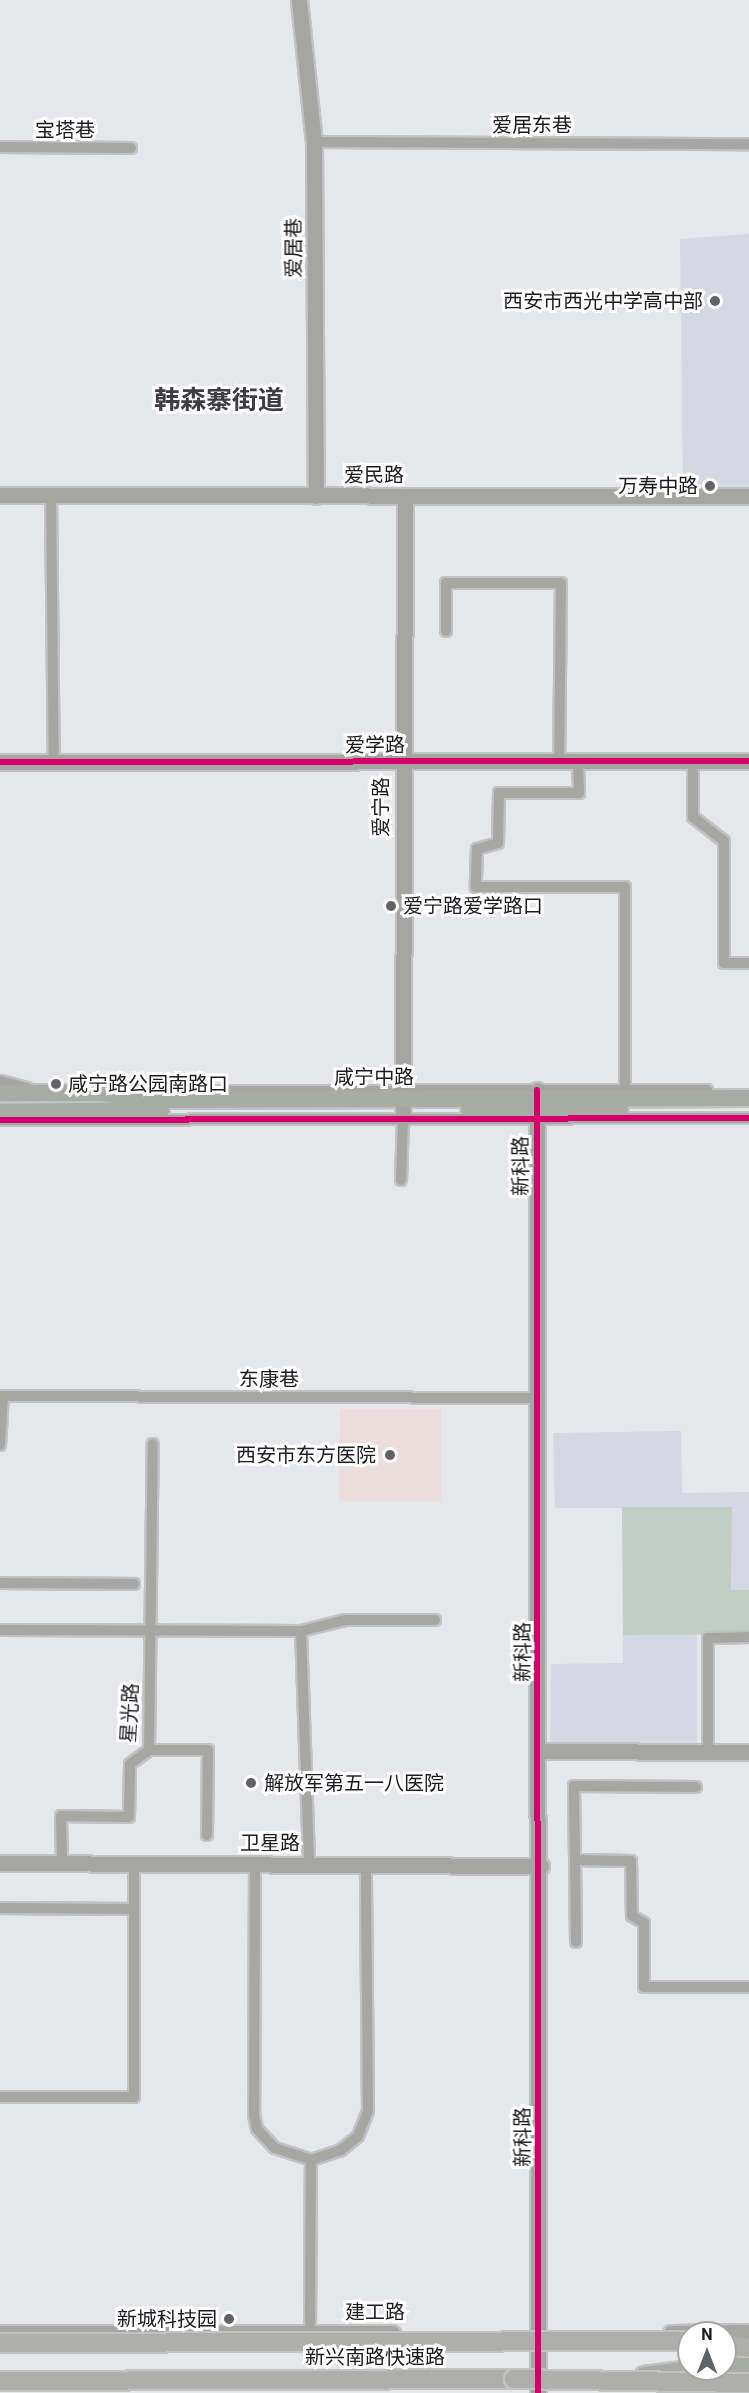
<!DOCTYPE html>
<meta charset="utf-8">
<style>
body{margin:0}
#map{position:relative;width:749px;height:2393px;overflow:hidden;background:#e5e7eb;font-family:Roboto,"Noto Sans SC",sans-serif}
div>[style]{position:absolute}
.built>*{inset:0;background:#d5d8e2}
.medical>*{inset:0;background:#eadddc}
.green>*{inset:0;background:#bfcfc6}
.roads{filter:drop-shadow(2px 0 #c1c2c5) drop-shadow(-2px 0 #c1c2c5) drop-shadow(0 2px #c1c2c5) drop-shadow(0 -2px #c1c2c5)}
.street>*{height:10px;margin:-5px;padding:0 5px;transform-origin:5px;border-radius:5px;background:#a6a7a3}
.secondary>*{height:15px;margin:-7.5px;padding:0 7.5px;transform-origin:7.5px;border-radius:7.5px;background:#a5a6a2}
.primary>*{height:16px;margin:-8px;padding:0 8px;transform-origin:8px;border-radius:8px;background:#a9aba5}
.highway>*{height:18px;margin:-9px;padding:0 9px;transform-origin:9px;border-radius:9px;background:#aeafab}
.bridges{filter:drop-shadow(2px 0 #c1c2c5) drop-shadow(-2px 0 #c1c2c5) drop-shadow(0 2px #c1c2c5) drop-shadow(0 -2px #c1c2c5)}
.highway-bridge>*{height:18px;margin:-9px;padding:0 9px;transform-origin:9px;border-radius:9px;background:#aeafab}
.cycleway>*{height:6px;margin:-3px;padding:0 3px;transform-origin:3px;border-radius:3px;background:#d6006c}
.dots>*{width:16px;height:16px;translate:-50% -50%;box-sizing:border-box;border:3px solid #fff;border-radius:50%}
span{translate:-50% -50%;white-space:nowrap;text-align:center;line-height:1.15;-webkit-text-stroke:6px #fff;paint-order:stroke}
.street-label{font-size:20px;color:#1b1c1f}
.poi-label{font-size:20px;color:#1b1c1f}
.right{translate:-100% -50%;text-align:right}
.left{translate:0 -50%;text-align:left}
.district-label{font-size:26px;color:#3c3e44;font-weight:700}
.north{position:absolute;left:677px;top:2321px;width:60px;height:60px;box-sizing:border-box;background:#fff;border:2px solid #a4a4a5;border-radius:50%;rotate:0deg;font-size:16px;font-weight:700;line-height:24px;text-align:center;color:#1b1c1f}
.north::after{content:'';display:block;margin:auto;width:21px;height:27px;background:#626366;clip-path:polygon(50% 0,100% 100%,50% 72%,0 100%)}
</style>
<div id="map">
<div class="built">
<div style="clip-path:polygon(749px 234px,749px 489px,683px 489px,680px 239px)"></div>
<div style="clip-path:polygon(681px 1431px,682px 1493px,749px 1492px,749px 1634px,697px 1635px,697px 1748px,550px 1746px,551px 1664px,623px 1663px,622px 1508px,555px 1508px,553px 1433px)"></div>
</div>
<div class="medical">
<div style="clip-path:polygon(340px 1409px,441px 1409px,441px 1501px,339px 1501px)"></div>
</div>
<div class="green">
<div style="clip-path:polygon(622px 1507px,732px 1507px,731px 1590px,749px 1590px,749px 1634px,623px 1635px)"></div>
</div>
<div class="roads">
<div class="street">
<div style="left:314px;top:142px;width:435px;rotate:0.3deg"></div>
<div style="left:0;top:147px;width:131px;rotate:0.4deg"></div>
<div style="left:51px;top:496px;width:265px;rotate:89.4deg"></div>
<div style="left:446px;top:631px;width:48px;rotate:-90deg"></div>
<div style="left:446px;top:583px;width:115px"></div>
<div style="left:561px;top:583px;width:178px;rotate:90.6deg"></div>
<div style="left:578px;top:761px;width:32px;rotate:88deg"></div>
<div style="left:579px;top:793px;width:80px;rotate:180deg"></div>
<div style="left:499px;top:793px;width:50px;rotate:91.1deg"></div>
<div style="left:498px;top:843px;width:22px;rotate:164deg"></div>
<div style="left:477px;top:849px;width:38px;rotate:92deg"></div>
<div style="left:476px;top:887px;width:149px"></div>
<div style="left:625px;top:887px;width:203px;rotate:90deg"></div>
<div style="left:693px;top:761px;width:56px;rotate:90deg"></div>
<div style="left:693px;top:817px;width:39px;rotate:38deg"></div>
<div style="left:724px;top:841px;width:122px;rotate:90deg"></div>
<div style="left:724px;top:963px;width:25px"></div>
<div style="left:134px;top:1091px;width:573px;rotate:-0.1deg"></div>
<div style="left:0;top:1120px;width:749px;rotate:-0.15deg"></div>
<div style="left:401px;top:1180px;width:61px;rotate:-88.1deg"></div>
<div style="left:0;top:1396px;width:539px;rotate:0.21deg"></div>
<div style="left:0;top:1445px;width:49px;rotate:-86.5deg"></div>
<div style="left:0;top:1583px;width:134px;rotate:0.4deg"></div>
<div style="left:0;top:1630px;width:301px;rotate:0.2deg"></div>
<div style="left:301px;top:1631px;width:45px;rotate:-14deg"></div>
<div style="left:345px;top:1620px;width:90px"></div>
<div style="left:301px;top:1631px;width:234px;rotate:88deg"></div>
<div style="left:149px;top:1750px;width:59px"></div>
<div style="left:208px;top:1750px;width:85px;rotate:90.7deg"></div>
<div style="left:708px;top:1751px;width:113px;rotate:-90deg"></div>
<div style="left:708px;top:1638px;width:41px;rotate:-1.4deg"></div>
<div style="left:696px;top:1787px;width:122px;rotate:-179.5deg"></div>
<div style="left:574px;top:1786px;width:74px;rotate:89.2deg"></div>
<div style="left:575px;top:1860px;width:56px;rotate:1deg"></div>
<div style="left:631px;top:1861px;width:55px;rotate:89deg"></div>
<div style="left:632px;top:1916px;width:14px;rotate:30deg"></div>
<div style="left:644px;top:1923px;width:64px;rotate:90deg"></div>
<div style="left:644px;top:1987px;width:105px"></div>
<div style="left:575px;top:1860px;width:82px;rotate:89.3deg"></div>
<div style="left:62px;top:1863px;width:47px;rotate:-91.2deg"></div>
<div style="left:61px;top:1816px;width:68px;rotate:0.8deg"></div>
<div style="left:129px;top:1817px;width:53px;rotate:-88.9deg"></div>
<div style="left:130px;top:1764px;width:24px;rotate:-36deg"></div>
<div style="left:149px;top:1750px;width:306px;rotate:-89.3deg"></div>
<div style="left:255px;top:1864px;width:251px;rotate:90.2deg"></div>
<div style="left:254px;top:2115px;width:14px;rotate:78deg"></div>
<div style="left:257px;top:2129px;width:26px;rotate:47deg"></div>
<div style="left:275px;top:2148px;width:38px;rotate:18deg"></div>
<div style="left:311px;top:2160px;width:32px;rotate:-18deg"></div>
<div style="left:341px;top:2150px;width:22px;rotate:-39deg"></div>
<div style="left:358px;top:2136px;width:27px;rotate:-68deg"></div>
<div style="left:368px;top:2111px;width:246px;rotate:-90.5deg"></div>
<div style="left:0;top:1908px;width:134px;rotate:0.4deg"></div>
<div style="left:0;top:2097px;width:134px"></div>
<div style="left:134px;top:2097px;width:234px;rotate:-90deg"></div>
<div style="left:310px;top:2332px;width:172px;rotate:-89.7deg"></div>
</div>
<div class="secondary">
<div style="left:299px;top:0;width:143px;rotate:84deg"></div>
<div style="left:314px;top:142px;width:354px;rotate:89.7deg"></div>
<div style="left:0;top:495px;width:749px;rotate:0.08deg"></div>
<div style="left:0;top:762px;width:749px;rotate:-0.08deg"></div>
<div style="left:0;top:1083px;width:27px;rotate:15deg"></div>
<div style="left:537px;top:1090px;width:1303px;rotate:89.96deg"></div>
<div style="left:403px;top:1119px;width:623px;rotate:-89.82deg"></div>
<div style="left:540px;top:1751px;width:209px;rotate:0.3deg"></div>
<div style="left:0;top:1863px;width:541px;rotate:0.32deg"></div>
<div style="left:0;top:2333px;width:392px"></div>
<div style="left:671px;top:2333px;width:78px;rotate:-0.7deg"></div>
</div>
<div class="primary">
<div style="left:0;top:1093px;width:101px"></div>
<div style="left:101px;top:1093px;width:53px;rotate:7.5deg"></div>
<div style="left:154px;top:1100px;width:595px;rotate:-0.19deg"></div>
<div style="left:469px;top:1109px;width:151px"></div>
<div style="left:0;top:1112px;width:161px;rotate:-0.7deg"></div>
<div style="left:725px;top:2366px;width:24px"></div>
<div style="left:644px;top:2375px;width:47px;rotate:-7.3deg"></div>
</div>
<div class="highway">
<div style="left:725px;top:2344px;width:24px;rotate:9deg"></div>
<div style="left:0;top:2381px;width:514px;rotate:-0.22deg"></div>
</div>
</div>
<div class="bridges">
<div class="highway-bridge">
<div style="left:0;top:2343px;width:689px;rotate:-0.17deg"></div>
<div style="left:514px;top:2379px;width:235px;rotate:1deg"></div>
</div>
</div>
<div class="cycleway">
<div style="left:0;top:762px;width:749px;rotate:-0.08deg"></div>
<div style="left:537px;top:1090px;width:1303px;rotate:89.96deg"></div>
<div style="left:0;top:1120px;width:749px;rotate:-0.15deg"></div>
</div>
<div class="dots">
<div style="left:715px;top:301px;background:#626366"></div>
<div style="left:710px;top:486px;background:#626366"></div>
<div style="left:391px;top:906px;background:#626366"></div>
<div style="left:56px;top:1084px;background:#626366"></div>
<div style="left:390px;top:1455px;background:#626366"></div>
<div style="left:251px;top:1783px;background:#626366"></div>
<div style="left:229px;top:2319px;background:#626366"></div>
</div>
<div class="street-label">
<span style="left:532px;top:125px">爱居东巷</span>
<span style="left:65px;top:130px">宝塔巷</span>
<span style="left:294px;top:248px;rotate:-90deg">爱居巷</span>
<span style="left:374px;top:475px">爱民路</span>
<span style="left:375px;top:745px">爱学路</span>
<span style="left:381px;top:807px;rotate:-90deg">爱宁路</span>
<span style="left:374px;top:1077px">咸宁中路</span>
<span style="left:521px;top:1166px;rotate:-90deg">新科路</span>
<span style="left:269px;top:1379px">东康巷</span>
<span style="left:523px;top:1652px;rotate:-90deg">新科路</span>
<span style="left:130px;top:1713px;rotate:-87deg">星光路</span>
<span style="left:270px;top:1843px">卫星路</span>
<span style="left:523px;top:2137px;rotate:-90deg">新科路</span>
<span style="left:375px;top:2312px">建工路</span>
<span style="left:375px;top:2357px">新兴南路快速路</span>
</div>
<div class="poi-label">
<span class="right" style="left:703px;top:301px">西安市西光中学高中部</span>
<span class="right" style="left:698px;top:486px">万寿中路</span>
<span class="left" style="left:403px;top:906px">爱宁路爱学路口</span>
<span class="left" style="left:68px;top:1084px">咸宁路公园南路口</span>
<span class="right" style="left:376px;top:1455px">西安市东方医院</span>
<span class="left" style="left:264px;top:1783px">解放军第五一八医院</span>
<span class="right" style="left:217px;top:2319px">新城科技园</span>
</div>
<div class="district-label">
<span style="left:219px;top:401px">韩森寨街道</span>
</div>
<div class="north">N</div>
</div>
